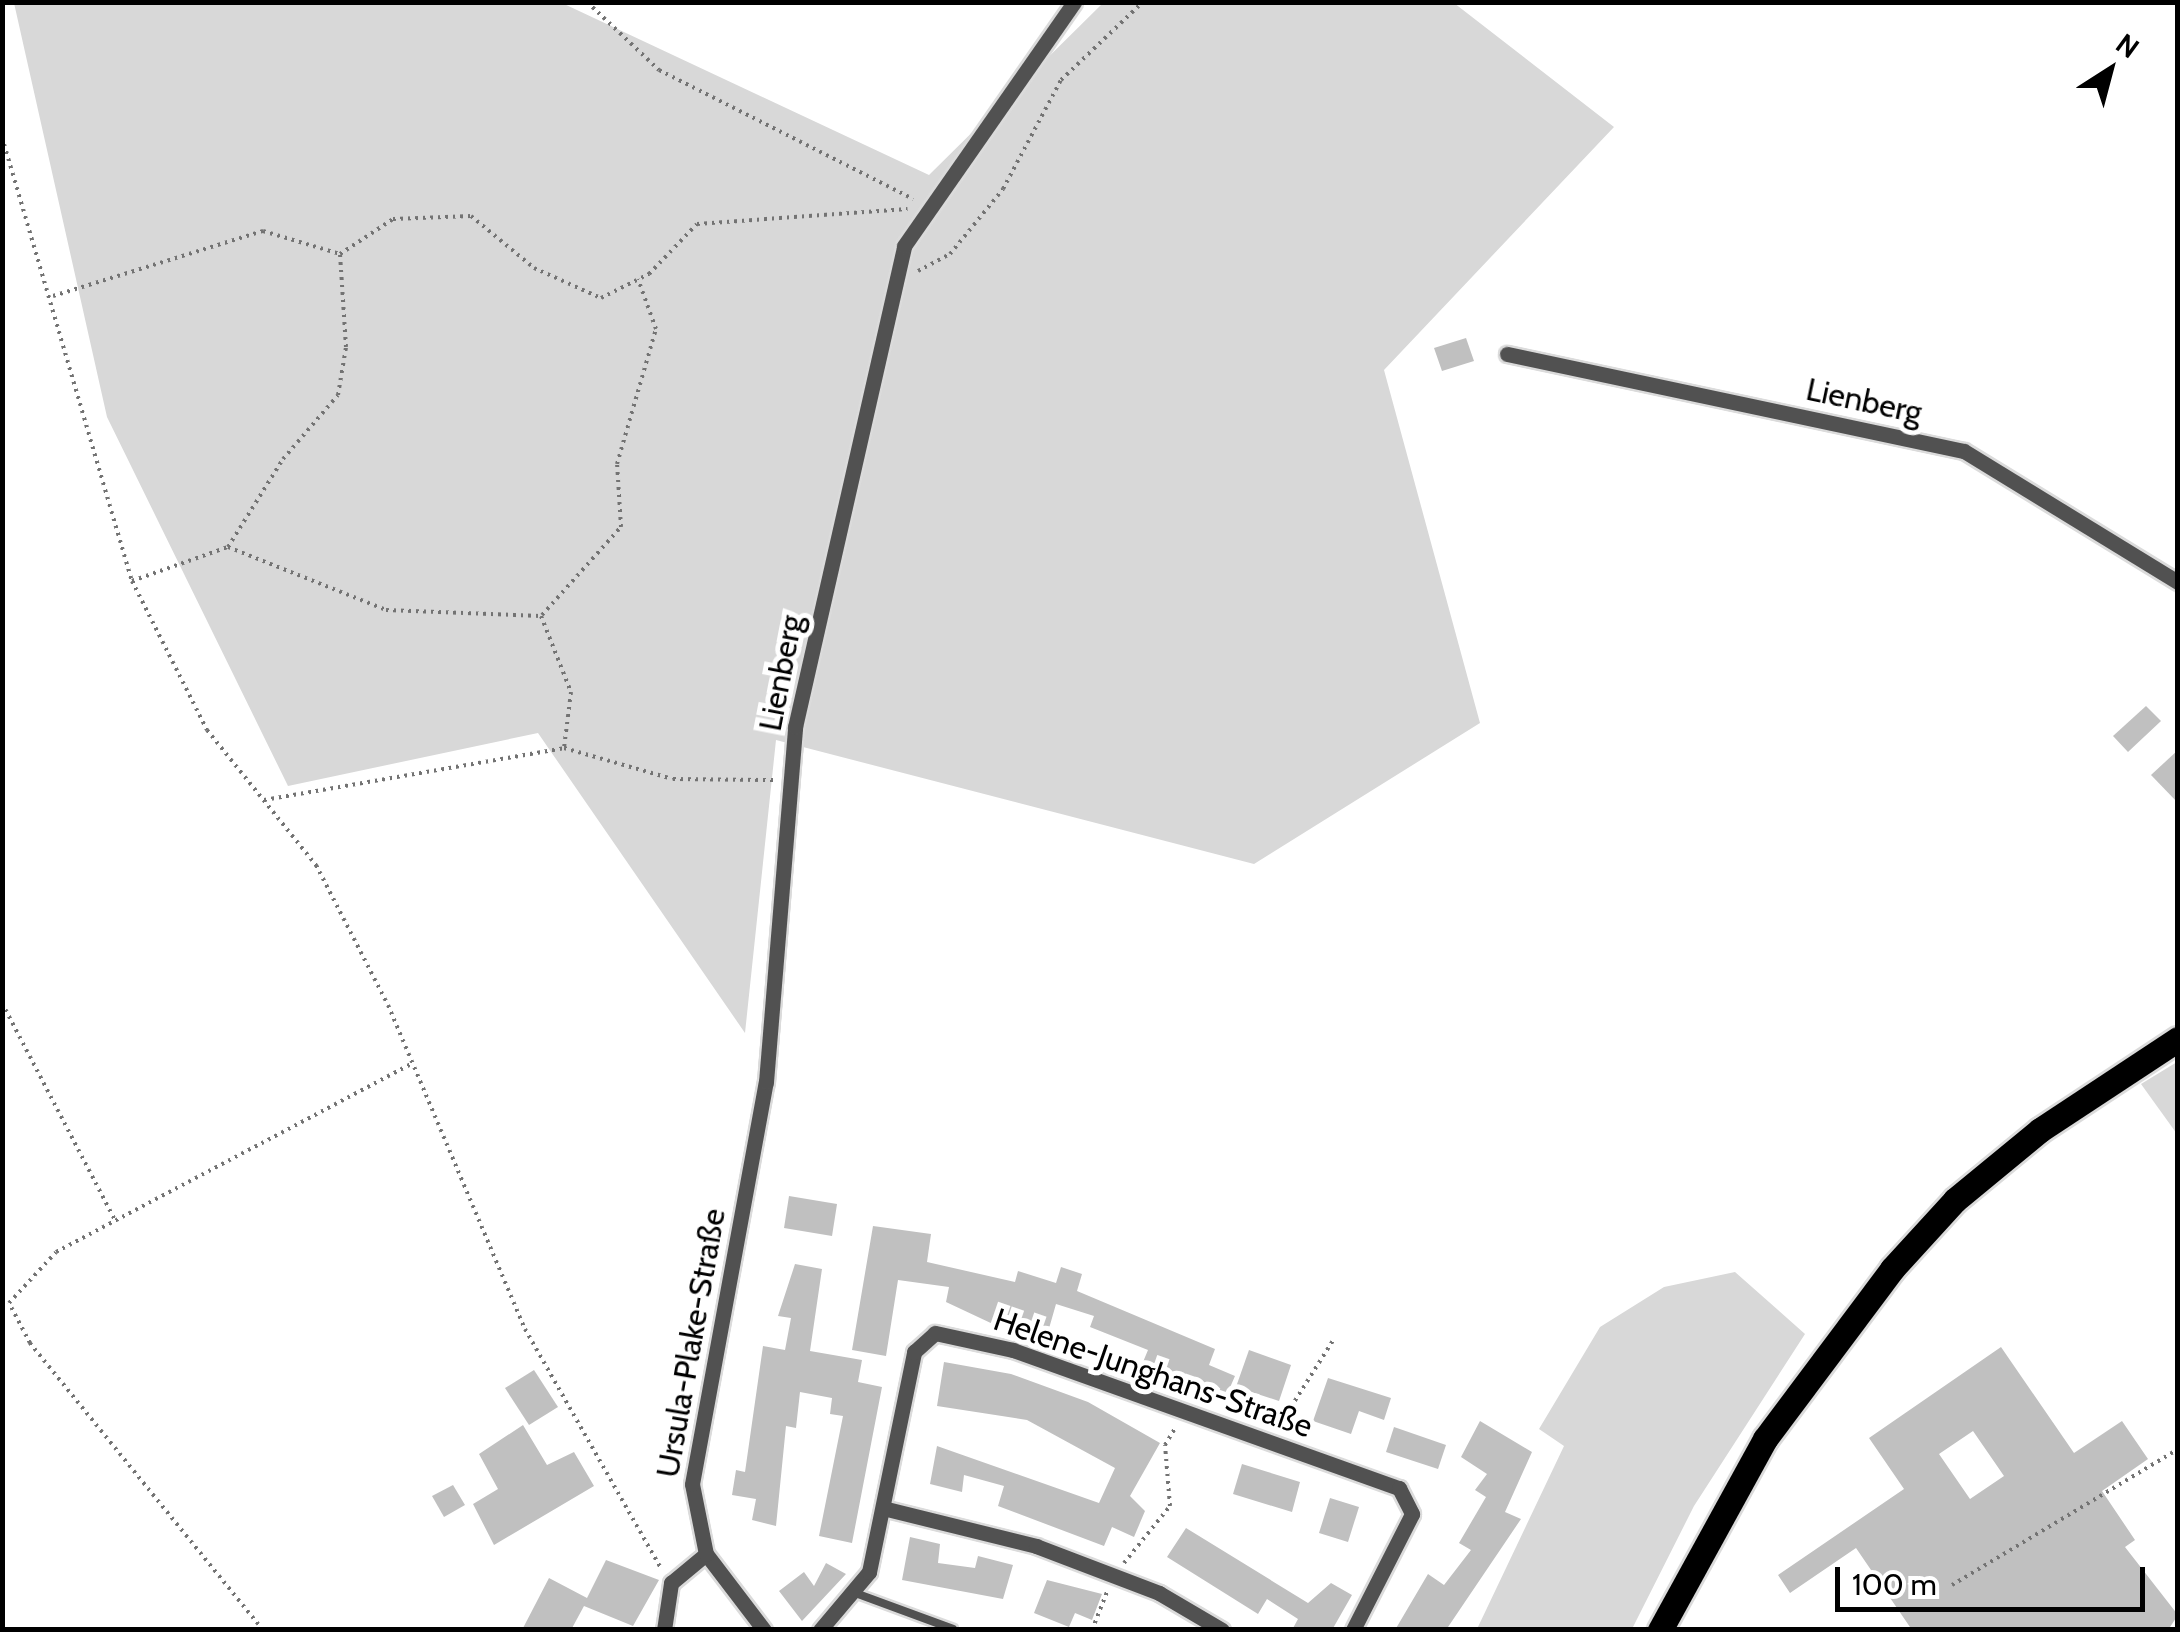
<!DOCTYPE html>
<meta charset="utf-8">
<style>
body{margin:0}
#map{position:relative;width:2180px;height:1632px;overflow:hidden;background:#fff;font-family:Cabin,sans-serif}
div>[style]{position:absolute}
.green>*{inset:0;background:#d8d8d8}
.building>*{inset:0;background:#c0c0c0}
.path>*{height:4px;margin-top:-2px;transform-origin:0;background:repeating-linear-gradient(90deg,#737373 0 2.5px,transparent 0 7.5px)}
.roads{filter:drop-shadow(2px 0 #dbdbdb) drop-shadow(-2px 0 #dbdbdb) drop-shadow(0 2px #dbdbdb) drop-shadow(0 -2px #dbdbdb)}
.service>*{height:8px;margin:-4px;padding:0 4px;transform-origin:4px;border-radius:4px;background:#515151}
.minor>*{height:15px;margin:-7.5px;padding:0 7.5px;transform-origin:7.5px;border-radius:7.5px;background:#515151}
.primary>*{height:25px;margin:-12.5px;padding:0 12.5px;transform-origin:12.5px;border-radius:12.5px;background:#000}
span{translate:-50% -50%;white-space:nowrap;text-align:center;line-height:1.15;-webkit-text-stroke:10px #fff;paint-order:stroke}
.street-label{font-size:32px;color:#000}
.frame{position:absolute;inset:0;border:5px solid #000;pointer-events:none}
.north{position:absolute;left:2060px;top:20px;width:100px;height:100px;-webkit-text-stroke:8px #fff;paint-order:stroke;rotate:36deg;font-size:28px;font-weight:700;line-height:40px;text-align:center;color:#000}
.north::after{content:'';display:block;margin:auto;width:35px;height:45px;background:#000;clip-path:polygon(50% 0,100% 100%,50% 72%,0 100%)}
.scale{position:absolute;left:1835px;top:1567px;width:310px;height:45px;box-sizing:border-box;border:5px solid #000;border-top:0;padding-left:12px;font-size:30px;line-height:35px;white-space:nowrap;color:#000;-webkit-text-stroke:8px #fff;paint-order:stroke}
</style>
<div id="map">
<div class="green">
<div style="clip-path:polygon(14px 3px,562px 3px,929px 175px,1103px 3px,1454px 3px,1614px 127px,1384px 370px,1480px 723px,1254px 864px,776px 740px,745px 1033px,538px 733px,288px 786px,107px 417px)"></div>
<div style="clip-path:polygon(2177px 1062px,2177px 1134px,2141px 1084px)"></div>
<div style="clip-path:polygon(1735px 1272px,1805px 1334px,1694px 1506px,1632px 1629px,1477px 1629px,1564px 1446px,1539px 1429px,1600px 1327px,1664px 1287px)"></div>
</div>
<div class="building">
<div style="clip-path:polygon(1466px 338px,1474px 361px,1442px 371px,1434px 348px)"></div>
<div style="clip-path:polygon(2146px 706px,2161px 721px,2128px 752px,2113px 736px)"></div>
<div style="clip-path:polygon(2178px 750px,2178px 803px,2151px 775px)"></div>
<div style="clip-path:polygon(789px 1196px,837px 1204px,832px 1236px,784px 1228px)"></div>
<div style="clip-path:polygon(873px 1226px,931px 1234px,927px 1262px,1015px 1282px,1018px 1271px,1056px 1283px,1061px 1267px,1082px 1274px,1077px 1291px,1215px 1349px,1209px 1365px,1235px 1376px,1225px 1399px,1143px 1362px,1148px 1350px,1090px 1327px,1094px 1316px,1056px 1304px,1048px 1332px,997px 1316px,995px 1325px,946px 1302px,949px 1287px,898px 1280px,886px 1356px,852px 1350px)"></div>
<div style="clip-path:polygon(795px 1264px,822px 1269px,810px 1351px,862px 1360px,858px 1382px,882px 1387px,852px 1543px,819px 1536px,843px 1416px,830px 1414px,832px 1398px,800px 1392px,796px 1428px,786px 1426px,776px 1526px,752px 1520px,756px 1499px,732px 1495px,736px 1470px,745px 1472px,763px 1346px,785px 1350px,791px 1318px,778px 1316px)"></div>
<div style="clip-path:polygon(evenodd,2001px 1347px,2074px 1453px,2122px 1421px,2148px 1459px,2102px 1491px,2135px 1540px,2125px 1547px,2178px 1615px,2168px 1630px,1912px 1630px,1856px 1548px,1790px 1593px,1778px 1575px,1904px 1489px,1869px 1438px,2001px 1347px,1973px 1431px,2004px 1476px,1970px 1499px,1939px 1454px,1973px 1431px)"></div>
<div style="clip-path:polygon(1249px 1350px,1291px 1365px,1279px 1401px,1236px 1387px)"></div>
<div style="clip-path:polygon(944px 1362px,1011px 1374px,1088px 1402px,1160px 1443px,1130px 1496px,1145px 1511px,1134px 1537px,1112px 1527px,1104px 1546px,998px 1506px,1004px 1486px,964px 1475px,962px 1492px,930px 1484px,937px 1446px,1099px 1503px,1115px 1468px,1027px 1420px,937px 1406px)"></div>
<div style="clip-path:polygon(534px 1370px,558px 1407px,529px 1425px,505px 1388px)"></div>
<div style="clip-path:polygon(1328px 1378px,1391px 1398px,1384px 1420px,1359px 1411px,1351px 1434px,1313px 1421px)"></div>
<div style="clip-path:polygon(1480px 1421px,1532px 1452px,1505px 1512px,1521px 1519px,1446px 1630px,1395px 1630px,1428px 1574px,1444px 1585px,1471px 1550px,1459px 1543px,1486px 1497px,1475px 1490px,1487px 1474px,1461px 1457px)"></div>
<div style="clip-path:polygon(523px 1425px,547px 1465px,574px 1452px,594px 1486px,494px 1545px,473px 1504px,498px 1489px,479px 1454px)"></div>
<div style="clip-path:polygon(1394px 1427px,1446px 1445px,1438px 1469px,1386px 1452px)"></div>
<div style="clip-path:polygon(1242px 1464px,1300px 1482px,1292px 1512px,1233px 1494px)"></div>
<div style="clip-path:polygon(453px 1485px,465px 1505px,444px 1517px,432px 1496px)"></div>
<div style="clip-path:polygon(1330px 1498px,1359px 1507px,1348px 1542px,1319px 1533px)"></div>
<div style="clip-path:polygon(1186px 1528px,1308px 1603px,1331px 1583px,1352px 1595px,1332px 1630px,1292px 1630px,1298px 1619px,1267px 1599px,1258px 1614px,1167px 1557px)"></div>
<div style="clip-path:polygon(910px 1537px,940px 1544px,938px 1563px,975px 1568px,978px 1556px,1013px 1565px,1003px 1599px,902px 1580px)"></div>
<div style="clip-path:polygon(606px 1560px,659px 1580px,633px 1626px,584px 1606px,571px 1630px,522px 1630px,549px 1578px,587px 1598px)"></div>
<div style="clip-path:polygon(826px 1563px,846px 1574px,802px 1621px,779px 1591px,804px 1572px,814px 1586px)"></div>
<div style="clip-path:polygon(1047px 1580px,1102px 1594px,1092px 1620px,1075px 1613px,1069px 1627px,1034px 1613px)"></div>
</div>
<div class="path">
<div style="left:587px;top:2px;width:99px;rotate:43.4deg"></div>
<div style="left:659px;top:70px;width:285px;rotate:26.9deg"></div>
<div style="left:2px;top:137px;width:463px;rotate:73.7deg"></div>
<div style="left:132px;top:581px;width:167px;rotate:63.3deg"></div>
<div style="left:207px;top:730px;width:174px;rotate:51.1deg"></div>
<div style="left:316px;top:865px;width:157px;rotate:62.8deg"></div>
<div style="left:388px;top:1005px;width:352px;rotate:67.1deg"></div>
<div style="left:525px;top:1329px;width:277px;rotate:60.4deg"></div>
<div style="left:918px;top:271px;width:36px;rotate:-28deg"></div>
<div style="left:950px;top:254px;width:84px;rotate:-50.8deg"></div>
<div style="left:1003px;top:189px;width:123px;rotate:-62deg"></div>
<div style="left:1061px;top:80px;width:113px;rotate:-43.6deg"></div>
<div style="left:53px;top:296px;width:220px;rotate:-17.2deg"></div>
<div style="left:263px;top:231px;width:80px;rotate:16.6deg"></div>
<div style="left:228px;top:547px;width:104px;rotate:-58deg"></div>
<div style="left:283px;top:459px;width:84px;rotate:-49.3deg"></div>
<div style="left:338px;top:395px;width:49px;rotate:-80.5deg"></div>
<div style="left:346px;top:347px;width:93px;rotate:-93.7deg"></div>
<div style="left:340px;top:254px;width:64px;rotate:-33.4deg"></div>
<div style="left:393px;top:219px;width:78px;rotate:-2.2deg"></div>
<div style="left:471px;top:216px;width:82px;rotate:39.5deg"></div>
<div style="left:534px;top:268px;width:73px;rotate:24.1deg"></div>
<div style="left:601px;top:298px;width:54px;rotate:-26.6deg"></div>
<div style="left:649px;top:274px;width:69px;rotate:-46.2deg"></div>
<div style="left:697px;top:224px;width:211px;rotate:-4.1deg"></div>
<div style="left:132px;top:581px;width:102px;rotate:-19.5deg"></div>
<div style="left:228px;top:547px;width:170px;rotate:21.7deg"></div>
<div style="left:386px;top:610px;width:155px;rotate:2.2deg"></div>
<div style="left:541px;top:616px;width:82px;rotate:68.5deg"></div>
<div style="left:571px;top:692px;width:56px;rotate:97.1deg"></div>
<div style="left:542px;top:615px;width:118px;rotate:-48.1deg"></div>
<div style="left:621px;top:527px;width:63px;rotate:-93.6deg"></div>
<div style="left:617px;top:464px;width:141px;rotate:-73.9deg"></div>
<div style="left:656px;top:329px;width:53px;rotate:-109.8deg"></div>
<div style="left:264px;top:800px;width:304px;rotate:-9.8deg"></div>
<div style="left:564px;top:748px;width:113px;rotate:15.9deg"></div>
<div style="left:673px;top:779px;width:102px;rotate:0.6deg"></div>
<div style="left:2px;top:1003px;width:245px;rotate:62.5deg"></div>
<div style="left:1279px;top:1426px;width:103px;rotate:-57.7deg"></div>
<div style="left:1124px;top:1563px;width:73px;rotate:-51.1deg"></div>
<div style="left:1170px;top:1506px;width:61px;rotate:-94.7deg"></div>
<div style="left:1165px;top:1445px;width:21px;rotate:-59deg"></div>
<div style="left:1952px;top:1585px;width:264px;rotate:-31deg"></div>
<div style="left:263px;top:1630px;width:370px;rotate:-129.1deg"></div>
<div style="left:30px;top:1343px;width:45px;rotate:-117.7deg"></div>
<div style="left:9px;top:1303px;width:69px;rotate:-47.3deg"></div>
<div style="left:56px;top:1252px;width:402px;rotate:-27.9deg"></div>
<div style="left:1092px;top:1630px;width:41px;rotate:-68.5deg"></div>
</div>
<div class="roads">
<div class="service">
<div style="left:858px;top:1594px;width:101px;rotate:20.2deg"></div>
</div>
<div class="minor">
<div style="left:1507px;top:354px;width:467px;rotate:12deg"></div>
<div style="left:1964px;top:451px;width:251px;rotate:31.5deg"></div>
<div style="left:883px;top:1508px;width:158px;rotate:13.9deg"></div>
<div style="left:1036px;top:1546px;width:132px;rotate:20.9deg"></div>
<div style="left:1159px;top:1593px;width:73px;rotate:30.4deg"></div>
<div style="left:664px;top:1630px;width:48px;rotate:-81.5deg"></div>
<div style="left:671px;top:1583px;width:45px;rotate:-39.6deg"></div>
<div style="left:764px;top:1630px;width:96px;rotate:-127.3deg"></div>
<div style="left:706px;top:1554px;width:71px;rotate:-101.3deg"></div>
<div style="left:692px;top:1484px;width:409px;rotate:-79.6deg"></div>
<div style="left:766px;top:1082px;width:356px;rotate:-85.3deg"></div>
<div style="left:795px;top:727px;width:493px;rotate:-77.2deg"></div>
<div style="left:904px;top:246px;width:297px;rotate:-55.1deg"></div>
<div style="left:820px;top:1630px;width:76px;rotate:-49.8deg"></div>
<div style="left:869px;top:1572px;width:225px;rotate:-78.4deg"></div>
<div style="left:914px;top:1352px;width:28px;rotate:-42deg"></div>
<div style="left:935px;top:1333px;width:80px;rotate:12.3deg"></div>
<div style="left:1013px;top:1350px;width:410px;rotate:19.7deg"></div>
<div style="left:1399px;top:1488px;width:29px;rotate:63deg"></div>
<div style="left:1412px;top:1514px;width:130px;rotate:117deg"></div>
</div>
<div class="primary">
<div style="left:1660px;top:1630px;width:218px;rotate:-61.2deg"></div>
<div style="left:1765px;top:1439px;width:212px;rotate:-53.2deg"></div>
<div style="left:1892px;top:1269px;width:93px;rotate:-47.6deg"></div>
<div style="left:1955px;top:1200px;width:110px;rotate:-39.5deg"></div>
<div style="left:2040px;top:1130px;width:165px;rotate:-33.4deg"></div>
</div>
</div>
<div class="street-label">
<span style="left:1864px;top:401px;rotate:12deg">Lienberg</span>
<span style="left:781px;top:673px;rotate:-79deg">Lienberg</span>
<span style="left:691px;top:1343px;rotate:-80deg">Ursula-Plake-Straße</span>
<span style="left:1153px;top:1373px;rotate:19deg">Helene-Junghans-Straße</span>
</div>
<div class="frame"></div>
<div class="north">N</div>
<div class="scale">100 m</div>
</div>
